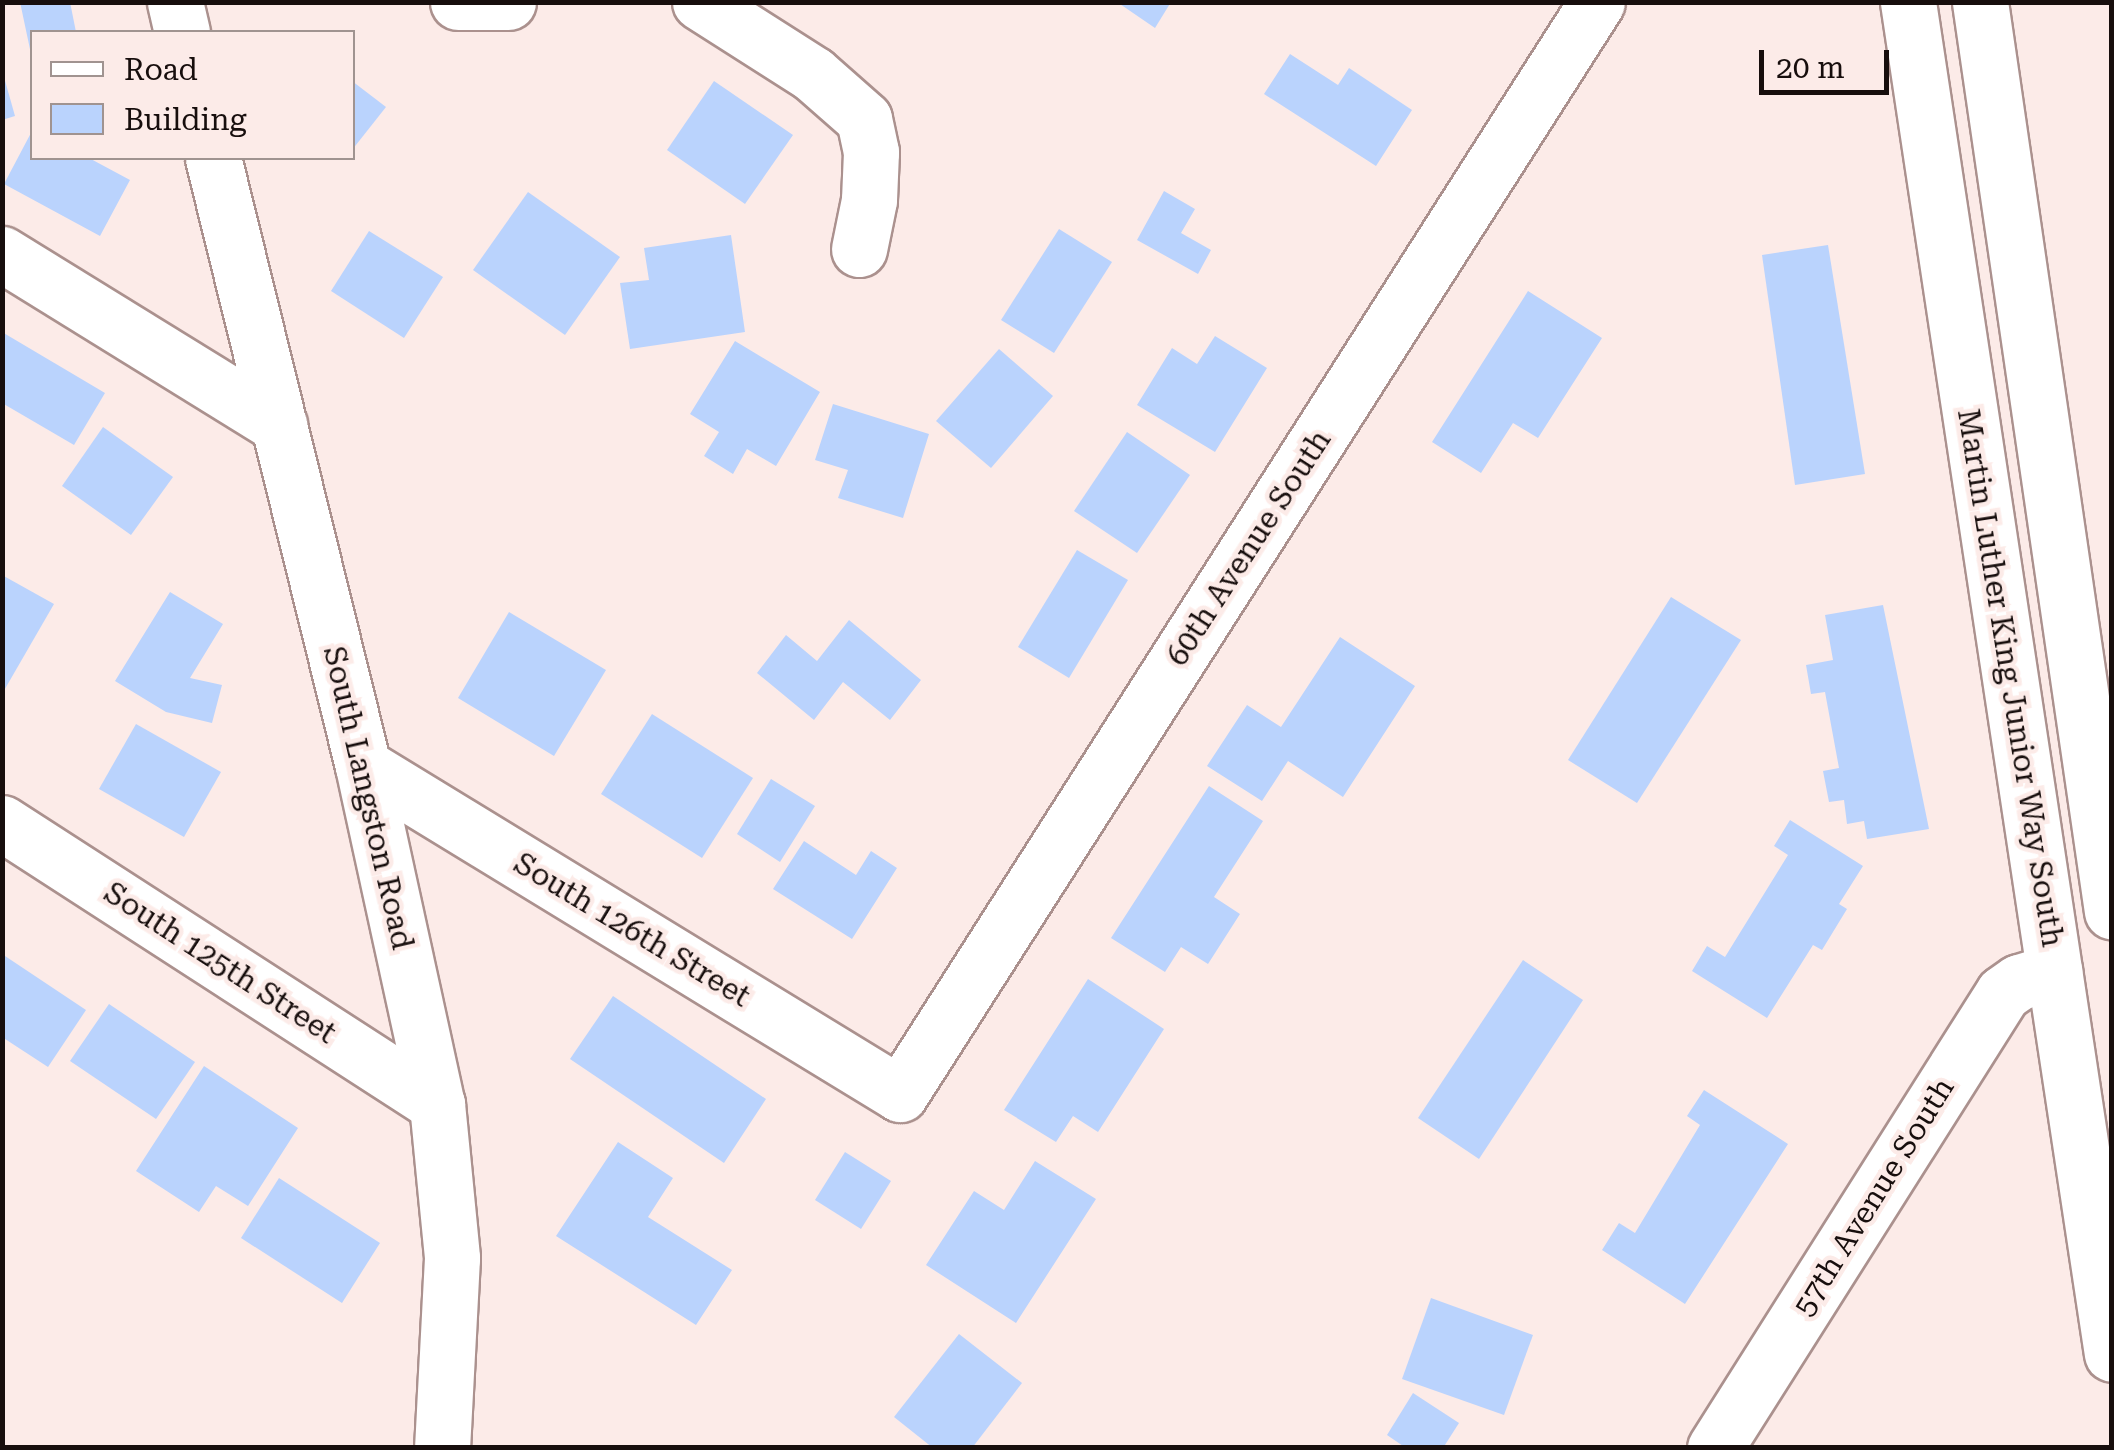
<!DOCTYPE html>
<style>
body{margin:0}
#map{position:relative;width:2114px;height:1450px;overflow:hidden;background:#fcebe8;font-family:"Roboto Serif",serif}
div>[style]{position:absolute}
.building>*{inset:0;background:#bad3fd}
.roads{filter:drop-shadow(2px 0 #ab918e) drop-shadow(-2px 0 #ab918e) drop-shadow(0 2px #ab918e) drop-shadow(0 -2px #ab918e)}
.minor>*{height:55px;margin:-27.5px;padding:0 27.5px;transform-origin:27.5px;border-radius:27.5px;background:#fff}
.major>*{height:55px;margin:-27.5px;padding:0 27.5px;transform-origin:27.5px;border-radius:27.5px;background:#fff}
span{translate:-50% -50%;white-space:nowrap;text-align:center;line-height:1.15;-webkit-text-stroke:9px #fcebe8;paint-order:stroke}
.street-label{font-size:30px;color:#170e0d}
.frame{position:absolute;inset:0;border:5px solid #170e0d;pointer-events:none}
.legend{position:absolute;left:30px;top:30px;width:325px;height:130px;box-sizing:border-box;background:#fcebe8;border:2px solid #a09390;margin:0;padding:12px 18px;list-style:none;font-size:30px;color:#170e0d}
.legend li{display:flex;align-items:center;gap:20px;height:50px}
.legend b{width:50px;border:2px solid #a09390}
.scale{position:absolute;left:1759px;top:50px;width:130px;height:45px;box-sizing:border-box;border:5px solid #170e0d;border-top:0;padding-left:12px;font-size:30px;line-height:35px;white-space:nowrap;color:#170e0d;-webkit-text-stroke:8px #fcebe8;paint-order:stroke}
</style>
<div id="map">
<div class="building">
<div style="clip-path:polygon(20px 2px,70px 2px,76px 32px,32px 32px,31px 54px)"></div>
<div style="clip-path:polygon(1117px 2px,1171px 2px,1155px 28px)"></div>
<div style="clip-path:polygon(1290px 54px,1338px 85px,1349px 68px,1412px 110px,1376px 166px,1264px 94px)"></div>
<div style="clip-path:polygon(2px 70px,15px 116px,2px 120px)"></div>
<div style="clip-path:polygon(352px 81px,386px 107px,352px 150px)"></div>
<div style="clip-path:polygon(714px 81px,793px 135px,745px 204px,667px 150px)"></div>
<div style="clip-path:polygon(32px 131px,32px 158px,89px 158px,130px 180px,100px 236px,4px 184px)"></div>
<div style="clip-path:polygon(1164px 191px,1195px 209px,1181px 233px,1211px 250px,1198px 274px,1137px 240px)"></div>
<div style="clip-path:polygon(528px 192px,620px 257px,565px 335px,473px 270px)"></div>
<div style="clip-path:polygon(1059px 229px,1112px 262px,1054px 353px,1001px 320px)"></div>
<div style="clip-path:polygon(369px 231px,443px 277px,404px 338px,331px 291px)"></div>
<div style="clip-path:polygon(731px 235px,745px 332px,630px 349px,620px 283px,649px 280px,644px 248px)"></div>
<div style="clip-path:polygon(1828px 245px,1865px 474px,1795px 485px,1762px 255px)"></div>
<div style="clip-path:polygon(1528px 291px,1602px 338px,1538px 438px,1513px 423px,1481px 473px,1432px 442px)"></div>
<div style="clip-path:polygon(2px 332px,105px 393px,74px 445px,2px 403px)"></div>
<div style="clip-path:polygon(1215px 336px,1267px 368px,1215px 452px,1137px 405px,1172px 348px,1197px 364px)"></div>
<div style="clip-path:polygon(735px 341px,820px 392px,776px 466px,747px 449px,733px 474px,704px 456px,719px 432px,690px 414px)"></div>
<div style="clip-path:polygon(999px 349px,1053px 396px,991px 468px,936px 421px)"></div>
<div style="clip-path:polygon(833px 404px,929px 434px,903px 518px,838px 498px,848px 470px,815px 460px)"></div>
<div style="clip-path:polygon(103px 427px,173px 477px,131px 535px,62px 486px)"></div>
<div style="clip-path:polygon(1127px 432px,1190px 475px,1137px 553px,1074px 511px)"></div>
<div style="clip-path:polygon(1077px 550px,1128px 580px,1069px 678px,1018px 647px)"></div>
<div style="clip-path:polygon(2px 575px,54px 604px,2px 694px)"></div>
<div style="clip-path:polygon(170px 592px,223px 624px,190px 678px,222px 685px,212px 723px,166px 712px,115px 681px)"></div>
<div style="clip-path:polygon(1671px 597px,1741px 640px,1637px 803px,1568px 760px)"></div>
<div style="clip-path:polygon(1883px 605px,1929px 829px,1867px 839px,1864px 821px,1847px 824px,1844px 800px,1829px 802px,1823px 771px,1839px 768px,1825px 692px,1811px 694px,1806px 665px,1833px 660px,1825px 615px)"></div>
<div style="clip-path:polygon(509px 612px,606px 670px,554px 756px,458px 698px)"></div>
<div style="clip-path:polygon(849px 620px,921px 680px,890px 720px,843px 682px,814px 720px,757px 673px,786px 635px,817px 661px)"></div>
<div style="clip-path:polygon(1340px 637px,1415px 686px,1343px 797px,1288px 761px,1262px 801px,1207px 766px,1247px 705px,1281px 727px)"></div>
<div style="clip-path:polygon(652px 714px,753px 778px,702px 858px,601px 794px)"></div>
<div style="clip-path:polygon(136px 724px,221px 772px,184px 837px,99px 789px)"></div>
<div style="clip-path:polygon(771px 779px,815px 806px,780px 862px,737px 834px)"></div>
<div style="clip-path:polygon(1209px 786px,1263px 821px,1214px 897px,1240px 914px,1208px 964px,1181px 947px,1165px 972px,1111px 938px)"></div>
<div style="clip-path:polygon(1790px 820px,1863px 866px,1839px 904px,1847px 909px,1822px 950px,1813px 945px,1767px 1018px,1692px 971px,1707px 946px,1725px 957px,1788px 855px,1774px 846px)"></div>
<div style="clip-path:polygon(804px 841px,856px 875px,871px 851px,897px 868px,852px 939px,773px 889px)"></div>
<div style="clip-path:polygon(2px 954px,86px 1010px,48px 1067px,2px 1037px)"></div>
<div style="clip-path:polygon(1523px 960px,1583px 1000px,1479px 1159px,1418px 1118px)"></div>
<div style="clip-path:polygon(1088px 979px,1164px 1029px,1098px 1132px,1073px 1116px,1056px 1142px,1004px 1110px)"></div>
<div style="clip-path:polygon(613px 996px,766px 1099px,724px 1163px,570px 1059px)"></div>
<div style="clip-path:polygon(109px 1004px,195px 1062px,156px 1119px,70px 1061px)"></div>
<div style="clip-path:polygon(204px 1066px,298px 1128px,248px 1206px,216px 1186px,199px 1212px,136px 1171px)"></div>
<div style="clip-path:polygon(1704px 1090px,1788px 1144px,1685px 1304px,1602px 1250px,1619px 1223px,1635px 1233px,1700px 1125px,1687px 1116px)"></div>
<div style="clip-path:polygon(618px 1142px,673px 1178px,648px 1217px,732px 1270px,696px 1325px,556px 1236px)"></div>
<div style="clip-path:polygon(845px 1152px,891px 1181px,861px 1229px,815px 1200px)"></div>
<div style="clip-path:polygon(1035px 1161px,1096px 1199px,1016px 1323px,926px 1265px,974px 1191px,1004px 1210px)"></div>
<div style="clip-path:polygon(279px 1178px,380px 1243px,342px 1303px,241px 1238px)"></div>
<div style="clip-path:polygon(1431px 1298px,1533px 1335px,1504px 1415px,1402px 1379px)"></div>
<div style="clip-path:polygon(959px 1334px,1022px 1383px,972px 1448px,933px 1448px,894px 1417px)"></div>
<div style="clip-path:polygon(1413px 1393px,1459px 1423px,1443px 1448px,1406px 1448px,1387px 1435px)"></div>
</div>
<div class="roads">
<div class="minor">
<div style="left:175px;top:2px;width:31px;rotate:77deg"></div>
<div style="left:458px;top:2px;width:50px"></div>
<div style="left:700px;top:2px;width:134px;rotate:32.5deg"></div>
<div style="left:813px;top:74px;width:68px;rotate:41.4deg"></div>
<div style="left:864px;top:119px;width:34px;rotate:78deg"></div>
<div style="left:871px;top:152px;width:48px;rotate:92.4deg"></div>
<div style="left:869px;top:200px;width:50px;rotate:101.5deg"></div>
<div style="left:213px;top:158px;width:626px;rotate:76.14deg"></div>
<div style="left:363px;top:766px;width:346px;rotate:77.7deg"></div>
<div style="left:437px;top:1104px;width:155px;rotate:84.4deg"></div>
<div style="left:452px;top:1258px;width:190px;rotate:93deg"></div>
<div style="left:2px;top:254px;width:326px;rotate:31.7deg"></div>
<div style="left:363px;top:766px;width:629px;rotate:31.42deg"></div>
<div style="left:900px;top:1094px;width:1295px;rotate:-57.45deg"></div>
<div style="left:2px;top:823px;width:518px;rotate:32.86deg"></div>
<div style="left:1715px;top:1448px;width:538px;rotate:-57.67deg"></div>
<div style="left:2003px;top:993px;width:19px;rotate:-35deg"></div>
<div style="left:2019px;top:982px;width:37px;rotate:-17deg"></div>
</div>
<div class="major">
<div style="left:1908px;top:2px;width:1367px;rotate:81.42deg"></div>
<div style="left:1980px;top:2px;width:919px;rotate:81.74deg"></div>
</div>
</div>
<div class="street-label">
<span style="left:1249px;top:548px;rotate:-57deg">60th Avenue South</span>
<span style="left:2010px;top:678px;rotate:81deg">Martin Luther King Junior Way South</span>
<span style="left:368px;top:798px;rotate:77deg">South Langston Road</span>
<span style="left:632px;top:930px;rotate:31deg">South 126th Street</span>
<span style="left:220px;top:963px;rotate:33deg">South 125th Street</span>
<span style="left:1874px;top:1197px;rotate:-58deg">57th Avenue South</span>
</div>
<div class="frame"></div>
<ul class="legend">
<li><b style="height:12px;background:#fff"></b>Road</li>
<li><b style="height:28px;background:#bad3fd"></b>Building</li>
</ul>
<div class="scale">20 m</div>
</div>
